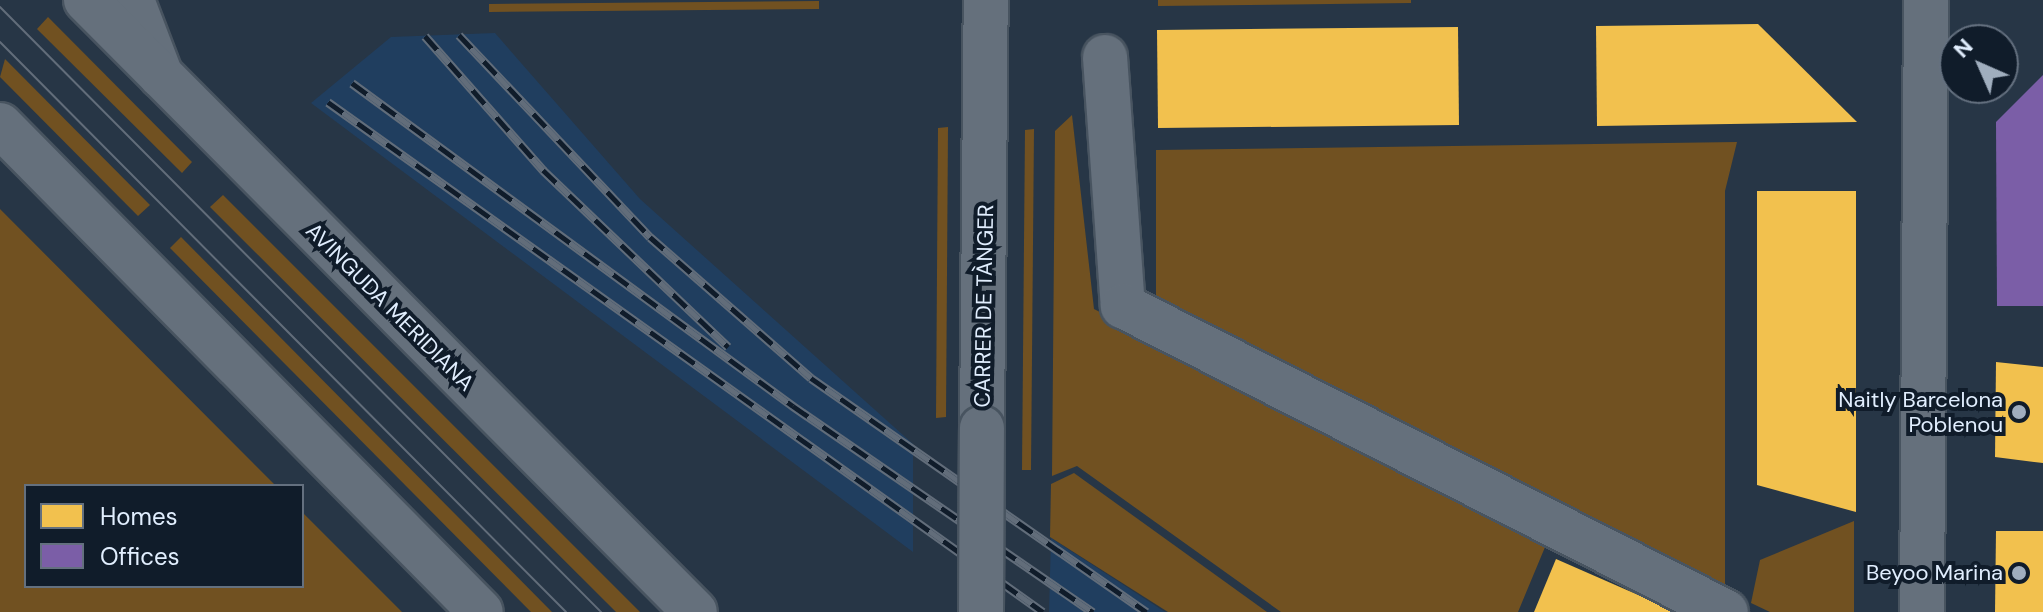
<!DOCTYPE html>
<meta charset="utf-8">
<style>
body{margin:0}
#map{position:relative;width:2043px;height:612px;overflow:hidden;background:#273646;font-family:"DM Sans",sans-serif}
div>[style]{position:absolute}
.built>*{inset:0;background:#203e5f}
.green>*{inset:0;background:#715121}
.homes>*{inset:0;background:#f2c14e}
.offices>*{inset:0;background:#7b5ea7}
.roads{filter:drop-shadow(2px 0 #485460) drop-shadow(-2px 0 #485460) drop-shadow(0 2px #485460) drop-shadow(0 -2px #485460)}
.street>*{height:44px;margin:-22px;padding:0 22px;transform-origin:22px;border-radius:22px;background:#65707c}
.secondary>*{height:44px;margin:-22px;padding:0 22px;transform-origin:22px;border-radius:22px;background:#65707c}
.tram>*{height:2px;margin:-1px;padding:0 1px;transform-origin:1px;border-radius:1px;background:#626d7a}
.rail>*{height:9px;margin-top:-4.5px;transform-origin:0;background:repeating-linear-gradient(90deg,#101c2a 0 18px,#626d7a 0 36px);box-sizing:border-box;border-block:2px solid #626d7a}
.bridges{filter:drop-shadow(2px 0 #485460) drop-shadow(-2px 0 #485460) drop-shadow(0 2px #485460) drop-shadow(0 -2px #485460)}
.street-bridge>*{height:44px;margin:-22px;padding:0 22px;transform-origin:22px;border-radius:22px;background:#65707c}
.dots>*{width:22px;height:22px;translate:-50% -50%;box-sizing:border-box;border:4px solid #101c2a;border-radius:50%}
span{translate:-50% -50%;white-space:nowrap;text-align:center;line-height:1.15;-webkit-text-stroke:8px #101c2a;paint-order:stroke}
.street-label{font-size:22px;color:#e1eefe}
.poi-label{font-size:22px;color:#e1eefe}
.right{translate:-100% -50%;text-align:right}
.legend{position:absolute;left:24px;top:484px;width:280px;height:104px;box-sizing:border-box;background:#101c2a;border:2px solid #64707f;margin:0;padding:10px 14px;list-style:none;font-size:24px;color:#e1eefe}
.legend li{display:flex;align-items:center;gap:16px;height:40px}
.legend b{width:40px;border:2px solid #64707f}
.north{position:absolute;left:1939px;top:24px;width:80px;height:80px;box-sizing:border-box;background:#101c2a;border:2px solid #64707f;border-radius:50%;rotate:315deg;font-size:22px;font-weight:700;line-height:32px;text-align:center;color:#e1eefe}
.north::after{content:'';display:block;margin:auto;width:28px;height:36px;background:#a0aebe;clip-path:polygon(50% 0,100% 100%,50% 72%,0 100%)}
</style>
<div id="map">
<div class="built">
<div style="clip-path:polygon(495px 33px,640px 199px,913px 444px,913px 552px,311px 103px,391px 37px)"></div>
<div style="clip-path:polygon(1051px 538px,1165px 612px,1049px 612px)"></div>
</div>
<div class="green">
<div style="clip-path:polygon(1158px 0,1411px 0,1411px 3px,1158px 6px)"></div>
<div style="clip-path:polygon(819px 1px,819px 9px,489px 12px,489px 4px)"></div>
<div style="clip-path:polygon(48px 17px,192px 162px,182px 173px,37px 29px)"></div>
<div style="clip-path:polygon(5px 59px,150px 205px,138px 216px,0 77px)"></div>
<div style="clip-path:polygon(1072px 115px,1094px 309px,1548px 540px,1518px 612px,1281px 612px,1077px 466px,1052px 476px,1055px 131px)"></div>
<div style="clip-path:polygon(948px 127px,946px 417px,936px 418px,938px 128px)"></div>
<div style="clip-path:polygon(1034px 129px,1031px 470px,1022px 470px,1025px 130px)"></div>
<div style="clip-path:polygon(1737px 142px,1725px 191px,1725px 591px,1156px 302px,1156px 150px)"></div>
<div style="clip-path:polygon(223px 195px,640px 612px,616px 612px,210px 207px)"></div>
<div style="clip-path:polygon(0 209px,276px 486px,26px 486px,26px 586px,302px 586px,302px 512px,402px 612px,0 612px)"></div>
<div style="clip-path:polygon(181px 237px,552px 612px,531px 612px,170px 248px)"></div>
<div style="clip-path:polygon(1074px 473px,1267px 612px,1168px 612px,1050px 537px,1051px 484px)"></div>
<div style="clip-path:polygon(1854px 521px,1854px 612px,1770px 612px,1751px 603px,1760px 560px)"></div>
</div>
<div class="homes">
<div style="clip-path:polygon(1758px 24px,1857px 122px,1597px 126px,1596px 26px)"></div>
<div style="clip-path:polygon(1458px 27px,1459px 125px,1158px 128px,1157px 30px)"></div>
<div style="clip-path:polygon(1757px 191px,1856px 191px,1856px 512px,1757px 485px)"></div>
<div style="clip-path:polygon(1996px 362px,2043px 367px,2043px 463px,1995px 457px)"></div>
<div style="clip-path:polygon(1996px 531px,2043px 531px,2043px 612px,1995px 612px)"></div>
<div style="clip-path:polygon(1556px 559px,1677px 612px,1534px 612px)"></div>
</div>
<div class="offices">
<div style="clip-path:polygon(2043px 75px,2043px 306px,1997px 306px,1996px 122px)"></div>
</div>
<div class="roads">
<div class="street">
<div style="left:132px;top:0;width:81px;rotate:69.1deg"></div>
<div style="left:1105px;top:57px;width:250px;rotate:85.9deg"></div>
<div style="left:1123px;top:306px;width:676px;rotate:26.91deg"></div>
<div style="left:1922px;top:612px;width:612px;rotate:-89.63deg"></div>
</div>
<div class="secondary">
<div style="left:86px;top:0;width:863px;rotate:45.14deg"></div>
<div style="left:0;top:125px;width:684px;rotate:45.36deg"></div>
<div style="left:982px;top:428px;width:428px;rotate:-89.5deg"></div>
</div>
</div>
<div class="tram">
<div style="left:0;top:7px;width:853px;rotate:45.19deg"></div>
<div style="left:0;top:42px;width:803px;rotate:45.2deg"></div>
</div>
<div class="rail">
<div style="left:459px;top:35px;width:278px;rotate:46.6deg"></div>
<div style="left:650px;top:237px;width:214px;rotate:41.2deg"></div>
<div style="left:811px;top:378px;width:409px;rotate:34.9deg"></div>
<div style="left:425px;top:36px;width:179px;rotate:48.6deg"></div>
<div style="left:543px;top:170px;width:256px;rotate:43.7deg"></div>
<div style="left:352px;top:83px;width:547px;rotate:36.22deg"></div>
<div style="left:793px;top:406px;width:364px;rotate:34.5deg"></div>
<div style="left:328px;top:102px;width:878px;rotate:35.5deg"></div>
</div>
<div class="bridges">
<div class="street-bridge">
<div style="left:981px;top:612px;width:184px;rotate:-89.7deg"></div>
</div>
</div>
<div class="dots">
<div style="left:2019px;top:412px;background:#a0aebe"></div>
<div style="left:2019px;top:573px;background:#a0aebe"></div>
</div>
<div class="street-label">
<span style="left:984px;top:306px;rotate:-89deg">CARRER DE TÀNGER</span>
<span style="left:390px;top:307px;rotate:45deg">AVINGUDA MERIDIANA</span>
</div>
<div class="poi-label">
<span class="right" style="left:2003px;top:412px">Naitly Barcelona<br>Poblenou</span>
<span class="right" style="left:2003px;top:573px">Beyoo Marina</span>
</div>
<ul class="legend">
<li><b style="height:22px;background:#f2c14e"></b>Homes</li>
<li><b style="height:22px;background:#7b5ea7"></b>Offices</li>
</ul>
<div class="north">N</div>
</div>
